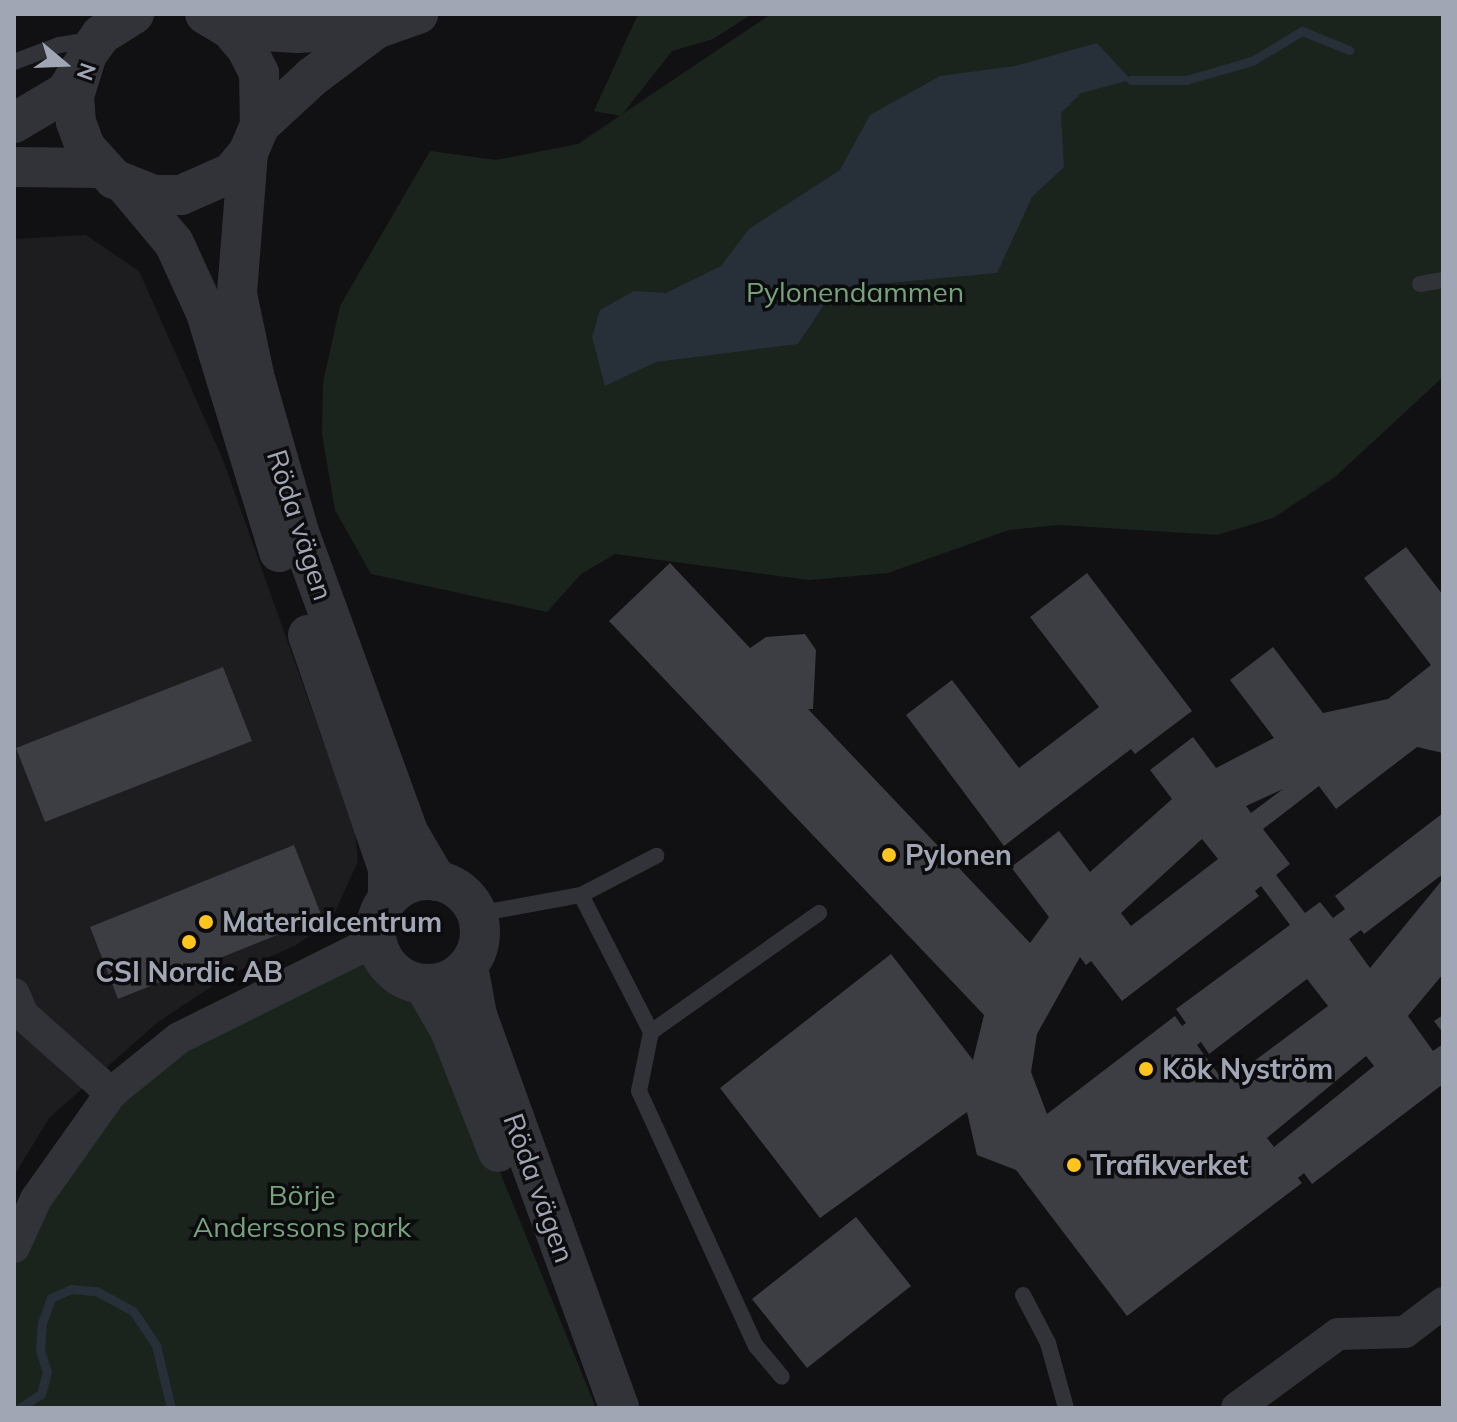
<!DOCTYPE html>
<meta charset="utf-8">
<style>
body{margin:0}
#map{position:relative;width:1457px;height:1422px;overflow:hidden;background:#111113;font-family:Mulish,sans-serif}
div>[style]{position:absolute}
.built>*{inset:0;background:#1d1d20}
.green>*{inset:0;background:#1b231d}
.water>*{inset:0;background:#272f38}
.stream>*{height:9px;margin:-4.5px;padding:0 4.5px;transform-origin:4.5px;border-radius:4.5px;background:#272f38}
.building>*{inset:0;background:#3d3e43}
.service>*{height:16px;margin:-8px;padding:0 8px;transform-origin:8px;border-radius:8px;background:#323338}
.minor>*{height:32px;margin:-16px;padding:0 16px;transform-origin:16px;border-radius:16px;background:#323338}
.tertiary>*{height:40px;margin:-20px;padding:0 20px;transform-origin:20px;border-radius:20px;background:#323338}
.tertiary>.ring{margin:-20px;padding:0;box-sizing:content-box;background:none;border:40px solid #323338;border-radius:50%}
.dots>*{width:22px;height:22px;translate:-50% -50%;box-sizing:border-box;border:4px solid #0c0c0e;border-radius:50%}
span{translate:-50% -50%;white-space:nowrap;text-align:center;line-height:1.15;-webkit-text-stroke:7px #0c0c0e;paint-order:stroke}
.park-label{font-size:28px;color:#76a27c}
.street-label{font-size:28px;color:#a1a6b5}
.poi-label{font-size:28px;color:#a1a6b5;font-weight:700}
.left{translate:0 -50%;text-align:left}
.frame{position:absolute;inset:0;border:16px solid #a1a6b5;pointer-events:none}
.north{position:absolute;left:24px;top:24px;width:80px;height:80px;-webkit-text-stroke:6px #0c0c0e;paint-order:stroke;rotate:109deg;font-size:22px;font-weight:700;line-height:32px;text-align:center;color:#a1a6b5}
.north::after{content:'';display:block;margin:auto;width:28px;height:36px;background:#a1a6b5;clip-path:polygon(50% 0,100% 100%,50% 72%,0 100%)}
</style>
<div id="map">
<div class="built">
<div style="clip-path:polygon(86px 235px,139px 271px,223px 460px,355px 831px,358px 861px,331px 921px,296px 945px,229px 975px,158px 1022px,49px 1118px,14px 1176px,14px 239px)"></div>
</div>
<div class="green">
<div style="clip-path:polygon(638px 14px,752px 14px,713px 39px,672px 51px,621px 116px,594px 111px)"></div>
<div style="clip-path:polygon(771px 14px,1443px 14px,1443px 377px,1335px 477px,1273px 518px,1217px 535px,1059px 525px,1009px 530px,888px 573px,809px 580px,615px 554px,581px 574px,547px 612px,371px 574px,335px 510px,322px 434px,323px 383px,340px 306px,430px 151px,496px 160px,578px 144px)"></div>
<div style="clip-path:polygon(376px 940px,394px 973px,424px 985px,596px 1408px,14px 1408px,14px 1247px,111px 1093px)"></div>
</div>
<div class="water">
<div style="clip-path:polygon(1097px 43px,1131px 80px,1081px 93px,1061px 113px,1064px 167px,1032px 197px,997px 273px,835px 288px,798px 344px,656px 362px,605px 386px,592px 337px,600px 310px,634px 291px,666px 293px,721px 266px,749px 229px,840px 170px,870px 115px,940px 76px,1015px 66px)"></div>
</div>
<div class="stream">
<div style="left:1131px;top:80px;width:55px"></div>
<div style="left:1186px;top:80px;width:69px;rotate:-16.1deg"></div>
<div style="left:1252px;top:61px;width:58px;rotate:-31deg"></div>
<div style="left:1302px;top:31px;width:51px;rotate:22deg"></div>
<div style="left:20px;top:1408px;width:25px;rotate:-34deg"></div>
<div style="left:41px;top:1394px;width:23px;rotate:-75deg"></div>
<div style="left:47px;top:1372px;width:23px;rotate:-108deg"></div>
<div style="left:40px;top:1350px;width:27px;rotate:-86deg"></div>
<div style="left:42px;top:1323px;width:27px;rotate:-70deg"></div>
<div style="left:51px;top:1298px;width:22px;rotate:-24deg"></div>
<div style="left:71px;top:1289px;width:25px;rotate:5deg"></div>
<div style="left:96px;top:1291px;width:42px;rotate:28.4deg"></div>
<div style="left:133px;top:1311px;width:41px;rotate:55.9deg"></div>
<div style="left:156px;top:1345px;width:65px;rotate:76.6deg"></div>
</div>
<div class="building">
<div style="clip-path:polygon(evenodd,1406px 547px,1443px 595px,1443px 753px,1417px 747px,1336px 809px,1319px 786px,1263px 829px,1290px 864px,1276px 875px,1305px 913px,1320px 902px,1333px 918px,1345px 909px,1335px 896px,1443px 813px,1443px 874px,1364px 934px,1361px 930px,1349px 939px,1370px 968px,1443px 879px,1443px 974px,1408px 1016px,1433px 1051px,1443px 1044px,1443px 1084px,1312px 1184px,1304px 1173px,1298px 1178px,1302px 1183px,1127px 1316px,1016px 1170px,977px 1155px,967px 1112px,820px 1218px,720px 1088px,891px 954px,973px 1060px,984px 1015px,609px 621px,670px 563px,750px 648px,766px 637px,805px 634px,816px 650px,813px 709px,808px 709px,1030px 943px,1049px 917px,1011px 867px,1059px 831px,1090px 872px,1172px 799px,1150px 770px,1193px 737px,1216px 768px,1274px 738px,1230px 680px,1273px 647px,1323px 713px,1388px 699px,1431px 665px,1364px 578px,1406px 547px,1283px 789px,1251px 813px,1246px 806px,1283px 789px,1406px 547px,1202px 839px,1218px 859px,1131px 926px,1121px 913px,1202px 839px,1406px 547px,1261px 886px,1290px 925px,1176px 1009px,1186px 1023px,1182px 1026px,1175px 1016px,1047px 1114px,1031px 1072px,1037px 1034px,1080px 957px,1086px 965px,1091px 961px,1122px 1001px,1259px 896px,1255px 891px,1261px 886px,1406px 547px,1307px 979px,1328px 1006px,1225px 1083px,1197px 1045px,1201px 1042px,1209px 1054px,1307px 979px,1406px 547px,1366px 1056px,1374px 1066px,1274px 1147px,1267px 1138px,1366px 1056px)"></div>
<div style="clip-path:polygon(1087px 573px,1192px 711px,1135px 754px,1131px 749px,1004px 846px,906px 715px,952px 680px,1019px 768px,1099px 707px,1030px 617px)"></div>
<div style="clip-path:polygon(223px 667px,252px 741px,45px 822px,16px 748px)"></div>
<div style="clip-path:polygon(294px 845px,322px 917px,118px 999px,90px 927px)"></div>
<div style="clip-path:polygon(1443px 1015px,1443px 1033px,1434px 1021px)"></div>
<div style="clip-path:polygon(856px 1217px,911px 1286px,807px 1368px,752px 1299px)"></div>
</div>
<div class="service">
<div style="left:14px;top:62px;width:48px;rotate:-20.7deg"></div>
<div style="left:59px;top:45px;width:32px;rotate:-9deg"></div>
<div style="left:1420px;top:284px;width:23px;rotate:-10deg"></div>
<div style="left:581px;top:895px;width:85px;rotate:-27.5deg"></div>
<div style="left:477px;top:914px;width:106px;rotate:-10.4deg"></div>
<div style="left:581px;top:895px;width:154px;rotate:62.9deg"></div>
<div style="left:651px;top:1032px;width:60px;rotate:101.5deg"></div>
<div style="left:639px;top:1091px;width:281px;rotate:65.4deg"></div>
<div style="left:756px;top:1346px;width:40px;rotate:50deg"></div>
<div style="left:651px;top:1032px;width:206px;rotate:-35.3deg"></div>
<div style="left:1023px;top:1295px;width:54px;rotate:62.5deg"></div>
<div style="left:1048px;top:1343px;width:67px;rotate:74.5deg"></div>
</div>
<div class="minor">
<div style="left:14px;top:994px;width:23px;rotate:67deg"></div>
<div style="left:23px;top:1015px;width:118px;rotate:41.6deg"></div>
<div style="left:14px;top:1247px;width:53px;rotate:-65.4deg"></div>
<div style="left:36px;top:1199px;width:130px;rotate:-54.7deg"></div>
<div style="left:111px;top:1093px;width:87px;rotate:-39deg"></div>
<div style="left:179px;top:1038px;width:220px;rotate:-26.4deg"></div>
<div style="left:1237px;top:1408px;width:125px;rotate:-36.2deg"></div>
<div style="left:1338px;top:1334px;width:67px;rotate:-1.7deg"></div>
<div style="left:1405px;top:1332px;width:48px;rotate:-37.3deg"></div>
</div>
<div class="tertiary">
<div style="left:134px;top:14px;width:39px;rotate:148deg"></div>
<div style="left:101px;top:35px;width:24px;rotate:126deg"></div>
<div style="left:87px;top:54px;width:44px;rotate:107.2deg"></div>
<div style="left:74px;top:96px;width:26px;rotate:86deg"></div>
<div style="left:76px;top:122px;width:27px;rotate:70deg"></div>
<div style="left:85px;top:147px;width:43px;rotate:47.8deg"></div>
<div style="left:114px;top:179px;width:43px;rotate:21.8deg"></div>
<div style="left:154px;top:195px;width:27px"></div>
<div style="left:181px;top:195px;width:55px;rotate:-23.7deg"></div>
<div style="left:231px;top:173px;width:26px;rotate:-50deg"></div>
<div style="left:248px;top:153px;width:30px;rotate:-67deg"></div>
<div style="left:260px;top:125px;width:52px;rotate:-91.1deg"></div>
<div style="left:259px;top:73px;width:27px;rotate:-117deg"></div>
<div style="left:247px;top:49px;width:26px;rotate:-130deg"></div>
<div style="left:230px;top:29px;width:29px;rotate:-149deg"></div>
<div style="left:230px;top:29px;width:67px;rotate:3.4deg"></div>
<div style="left:297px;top:33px;width:79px;rotate:-2.9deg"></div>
<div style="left:376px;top:29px;width:45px;rotate:-19.7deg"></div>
<div style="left:14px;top:123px;width:61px;rotate:-30.8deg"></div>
<div style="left:66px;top:92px;width:26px;rotate:-59deg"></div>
<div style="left:260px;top:125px;width:71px;rotate:-42.7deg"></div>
<div style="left:312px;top:77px;width:80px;rotate:-36.9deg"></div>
<div style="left:248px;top:153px;width:141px;rotate:94.5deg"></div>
<div style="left:237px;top:294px;width:83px;rotate:78.1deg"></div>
<div style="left:254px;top:375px;width:163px;rotate:74deg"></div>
<div style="left:299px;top:532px;width:319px;rotate:70deg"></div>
<div style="left:408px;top:832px;width:57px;rotate:59.4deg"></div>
<div style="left:14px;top:167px;width:87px;rotate:0.7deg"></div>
<div style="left:127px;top:187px;width:73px;rotate:50deg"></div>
<div style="left:174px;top:243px;width:77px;rotate:65.4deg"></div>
<div style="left:206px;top:313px;width:250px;rotate:73deg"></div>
<div style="left:308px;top:635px;width:247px;rotate:71.1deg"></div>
<div style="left:388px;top:869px;width:28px;rotate:90deg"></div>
<div class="ring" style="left:376px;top:880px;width:64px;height:64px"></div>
<div style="left:468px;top:966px;width:50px;rotate:79.6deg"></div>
<div style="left:477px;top:1015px;width:418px;rotate:70.1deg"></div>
<div style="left:424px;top:985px;width:52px;rotate:60deg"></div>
<div style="left:450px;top:1030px;width:131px;rotate:68.5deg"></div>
</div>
<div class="dots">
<div style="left:889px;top:855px;background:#ffc41d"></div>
<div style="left:206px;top:922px;background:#ffc41d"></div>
<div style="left:189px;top:942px;background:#ffc41d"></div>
<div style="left:1146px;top:1069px;background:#ffc41d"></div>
<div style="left:1074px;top:1165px;background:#ffc41d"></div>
</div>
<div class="park-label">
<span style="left:855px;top:292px">Pylonendammen</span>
<span style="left:302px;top:1211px">Börje<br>Anderssons park</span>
</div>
<div class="street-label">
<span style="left:300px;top:525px;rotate:72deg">Röda vägen</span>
<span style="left:539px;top:1188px;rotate:70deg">Röda vägen</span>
</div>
<div class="poi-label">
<span class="left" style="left:905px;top:855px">Pylonen</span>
<span class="left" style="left:222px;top:922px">Materialcentrum</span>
<span style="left:189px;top:972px">CSI Nordic AB</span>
<span class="left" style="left:1162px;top:1069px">Kök Nyström</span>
<span class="left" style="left:1090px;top:1165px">Trafikverket</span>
</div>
<div class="frame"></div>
<div class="north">N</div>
</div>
